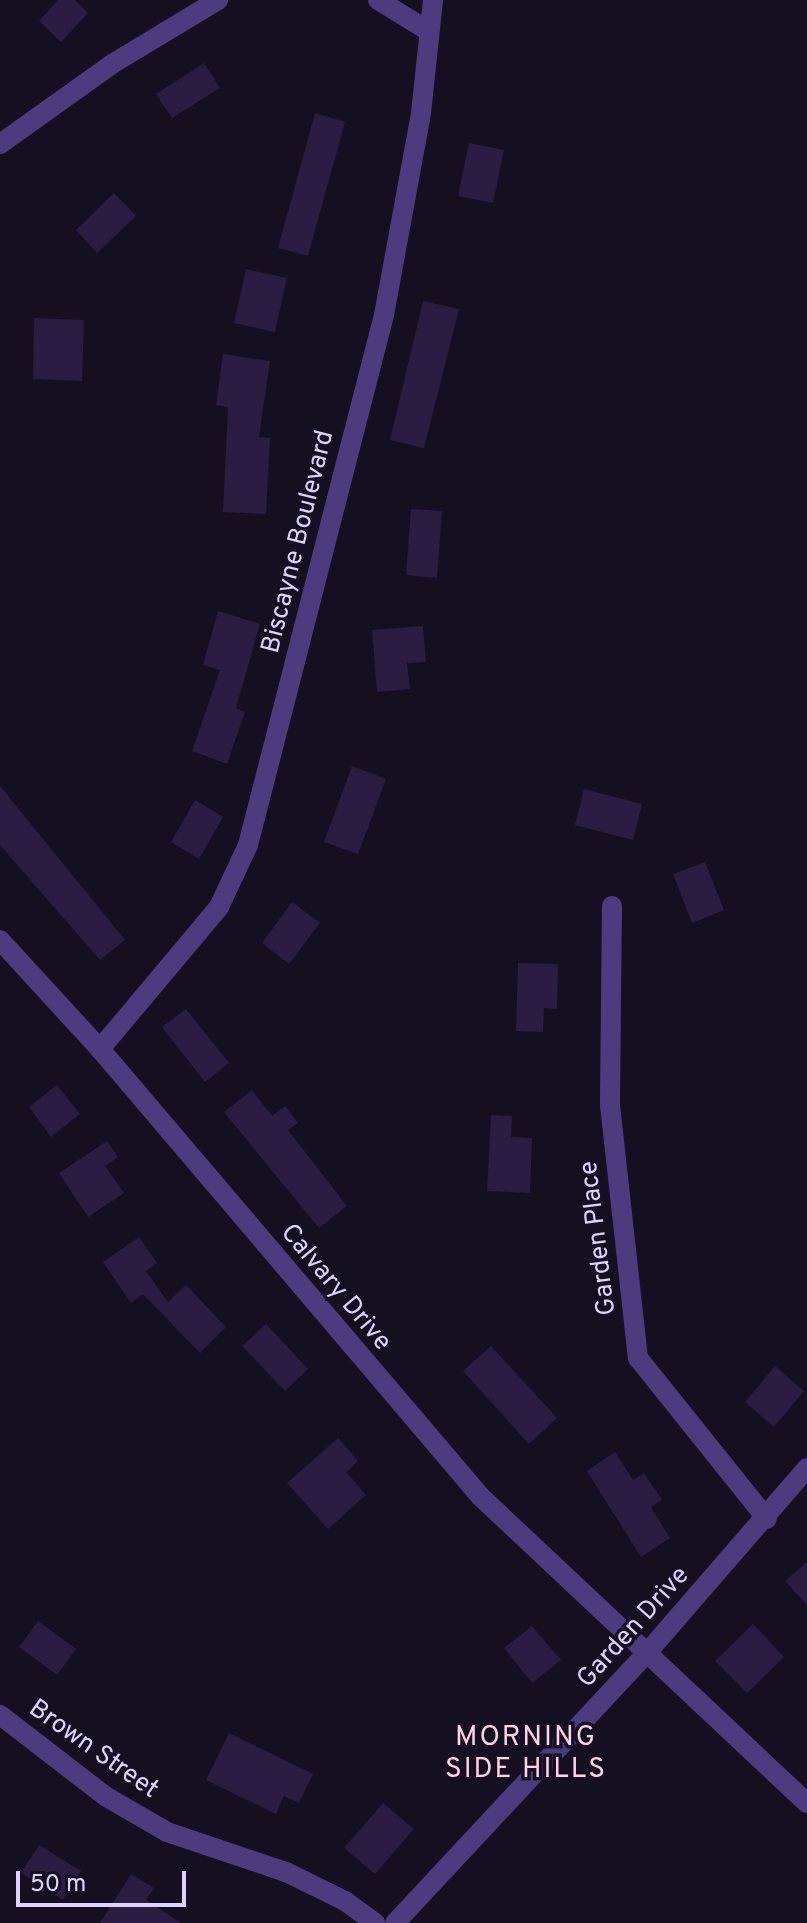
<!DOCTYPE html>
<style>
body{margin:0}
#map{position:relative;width:807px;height:1923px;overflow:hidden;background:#160f22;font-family:Overpass,sans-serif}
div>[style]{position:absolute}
.building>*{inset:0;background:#2b1c42}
.minor>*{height:20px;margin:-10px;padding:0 10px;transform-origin:10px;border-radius:10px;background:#4c3c7f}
span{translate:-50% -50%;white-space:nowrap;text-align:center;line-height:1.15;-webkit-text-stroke:7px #160f22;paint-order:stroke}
.street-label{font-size:26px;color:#dfd2fd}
.neighbourhood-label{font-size:28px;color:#fdd4e6;letter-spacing:2px}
.scale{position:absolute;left:16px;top:1871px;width:170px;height:36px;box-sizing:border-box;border:4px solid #dfd2fd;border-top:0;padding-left:10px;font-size:24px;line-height:28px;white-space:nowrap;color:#dfd2fd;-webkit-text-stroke:6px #160f22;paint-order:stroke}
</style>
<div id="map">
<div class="building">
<div style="clip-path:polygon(58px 0,75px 0,88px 13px,61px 42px,39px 21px)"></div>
<div style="clip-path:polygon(204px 63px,220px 88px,172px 118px,156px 94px)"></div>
<div style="clip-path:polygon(315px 113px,345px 122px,308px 256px,278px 248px)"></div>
<div style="clip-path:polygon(469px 143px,504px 150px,493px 203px,458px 196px)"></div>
<div style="clip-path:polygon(114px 193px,136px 216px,97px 253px,76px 230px)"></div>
<div style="clip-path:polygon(246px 269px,287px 278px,275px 332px,234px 323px)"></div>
<div style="clip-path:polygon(423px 301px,459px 309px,424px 448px,390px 440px)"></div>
<div style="clip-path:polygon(34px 318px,84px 320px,82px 381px,33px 379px)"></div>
<div style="clip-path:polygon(223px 354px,270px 361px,259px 437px,270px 438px,266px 514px,223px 512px,228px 407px,216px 405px)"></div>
<div style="clip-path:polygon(411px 509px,442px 511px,437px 578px,406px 575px)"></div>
<div style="clip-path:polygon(218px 611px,260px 624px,236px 708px,245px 712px,227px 764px,192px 751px,220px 670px,203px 665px)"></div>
<div style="clip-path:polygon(423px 626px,426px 662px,407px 663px,410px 689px,377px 692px,372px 630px)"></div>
<div style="clip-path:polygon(352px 766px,386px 779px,358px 854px,324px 842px)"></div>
<div style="clip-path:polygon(0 786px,125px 940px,100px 960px,0 845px)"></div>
<div style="clip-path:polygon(584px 789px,642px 804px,633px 840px,575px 825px)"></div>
<div style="clip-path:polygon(195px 800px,223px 817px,199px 859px,171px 842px)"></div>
<div style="clip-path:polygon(705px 862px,724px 910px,692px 923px,673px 874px)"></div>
<div style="clip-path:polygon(292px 902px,320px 923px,289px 964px,262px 943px)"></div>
<div style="clip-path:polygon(518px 963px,558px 964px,557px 1009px,544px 1008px,543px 1032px,516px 1031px)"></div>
<div style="clip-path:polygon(186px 1009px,229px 1063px,205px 1082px,162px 1027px)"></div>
<div style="clip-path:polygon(57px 1085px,80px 1114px,51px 1137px,29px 1107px)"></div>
<div style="clip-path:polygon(252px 1090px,272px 1116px,285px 1106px,298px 1123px,288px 1130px,347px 1206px,319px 1228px,224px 1112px)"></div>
<div style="clip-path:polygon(491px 1115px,512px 1116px,511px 1137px,532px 1138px,530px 1193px,487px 1191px)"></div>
<div style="clip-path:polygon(107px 1141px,118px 1157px,105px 1166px,124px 1193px,88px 1217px,59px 1173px)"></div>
<div style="clip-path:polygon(139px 1237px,157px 1263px,146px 1271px,168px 1302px,186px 1285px,226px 1327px,200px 1353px,143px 1294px,131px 1303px,103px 1262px)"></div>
<div style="clip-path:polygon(266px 1324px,308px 1369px,285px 1391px,242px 1346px)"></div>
<div style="clip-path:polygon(491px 1346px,557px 1418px,529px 1444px,463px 1371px)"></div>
<div style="clip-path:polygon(775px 1366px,804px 1391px,774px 1427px,745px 1402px)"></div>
<div style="clip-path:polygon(338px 1438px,358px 1461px,346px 1472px,366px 1495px,328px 1529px,287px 1483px)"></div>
<div style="clip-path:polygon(615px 1452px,633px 1480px,644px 1473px,662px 1500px,651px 1507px,670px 1538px,641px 1557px,587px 1471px)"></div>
<div style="clip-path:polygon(807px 1562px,807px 1605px,785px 1581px)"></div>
<div style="clip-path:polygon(38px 1621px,76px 1649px,57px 1675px,19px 1647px)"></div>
<div style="clip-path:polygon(753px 1624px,784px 1657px,747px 1693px,715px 1661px)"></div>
<div style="clip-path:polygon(532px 1626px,561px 1660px,532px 1683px,504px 1648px)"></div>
<div style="clip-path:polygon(229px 1733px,313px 1774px,299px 1803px,284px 1796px,276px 1814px,206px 1780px)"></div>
<div style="clip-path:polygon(383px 1803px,414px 1829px,375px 1874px,344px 1848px)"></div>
<div style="clip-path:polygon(39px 1845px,81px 1871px,63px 1900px,21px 1873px)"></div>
<div style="clip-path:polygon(131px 1874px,154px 1888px,146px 1900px,181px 1923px,100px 1923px)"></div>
</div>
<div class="minor">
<div style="left:378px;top:0;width:57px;rotate:31.5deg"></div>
<div style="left:0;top:144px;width:138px;rotate:-35.5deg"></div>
<div style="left:112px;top:64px;width:124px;rotate:-31.1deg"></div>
<div style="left:612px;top:906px;width:199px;rotate:90.6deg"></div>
<div style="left:610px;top:1105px;width:255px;rotate:83.7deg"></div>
<div style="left:638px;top:1358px;width:206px;rotate:51.3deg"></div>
<div style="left:0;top:940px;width:148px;rotate:47.5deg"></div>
<div style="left:100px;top:1049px;width:588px;rotate:49.62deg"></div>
<div style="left:481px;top:1497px;width:447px;rotate:43.2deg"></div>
<div style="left:100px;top:1049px;width:185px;rotate:-50deg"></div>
<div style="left:219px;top:907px;width:68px;rotate:-64.9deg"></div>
<div style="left:248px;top:845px;width:547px;rotate:-75.61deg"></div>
<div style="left:384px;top:315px;width:205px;rotate:-79.6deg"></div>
<div style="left:421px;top:113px;width:114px;rotate:-83.9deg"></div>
<div style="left:0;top:1715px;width:133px;rotate:37.6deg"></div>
<div style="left:105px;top:1796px;width:72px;rotate:30.1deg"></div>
<div style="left:167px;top:1832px;width:126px;rotate:18.6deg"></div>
<div style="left:286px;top:1872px;width:66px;rotate:26.2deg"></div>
<div style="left:345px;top:1901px;width:37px;rotate:36deg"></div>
<div style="left:395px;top:1923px;width:368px;rotate:-47deg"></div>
<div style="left:646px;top:1654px;width:246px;rotate:-49.1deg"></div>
</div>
<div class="street-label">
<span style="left:299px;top:542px;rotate:-76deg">Biscayne Boulevard</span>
<span style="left:599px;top:1238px;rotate:-97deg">Garden Place</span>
<span style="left:335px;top:1288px;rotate:50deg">Calvary Drive</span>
<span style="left:634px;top:1628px;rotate:-48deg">Garden Drive</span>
<span style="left:93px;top:1750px;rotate:35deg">Brown Street</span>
</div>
<div class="neighbourhood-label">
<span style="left:526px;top:1754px">MORNING<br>SIDE HILLS</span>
</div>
<div class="scale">50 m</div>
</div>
